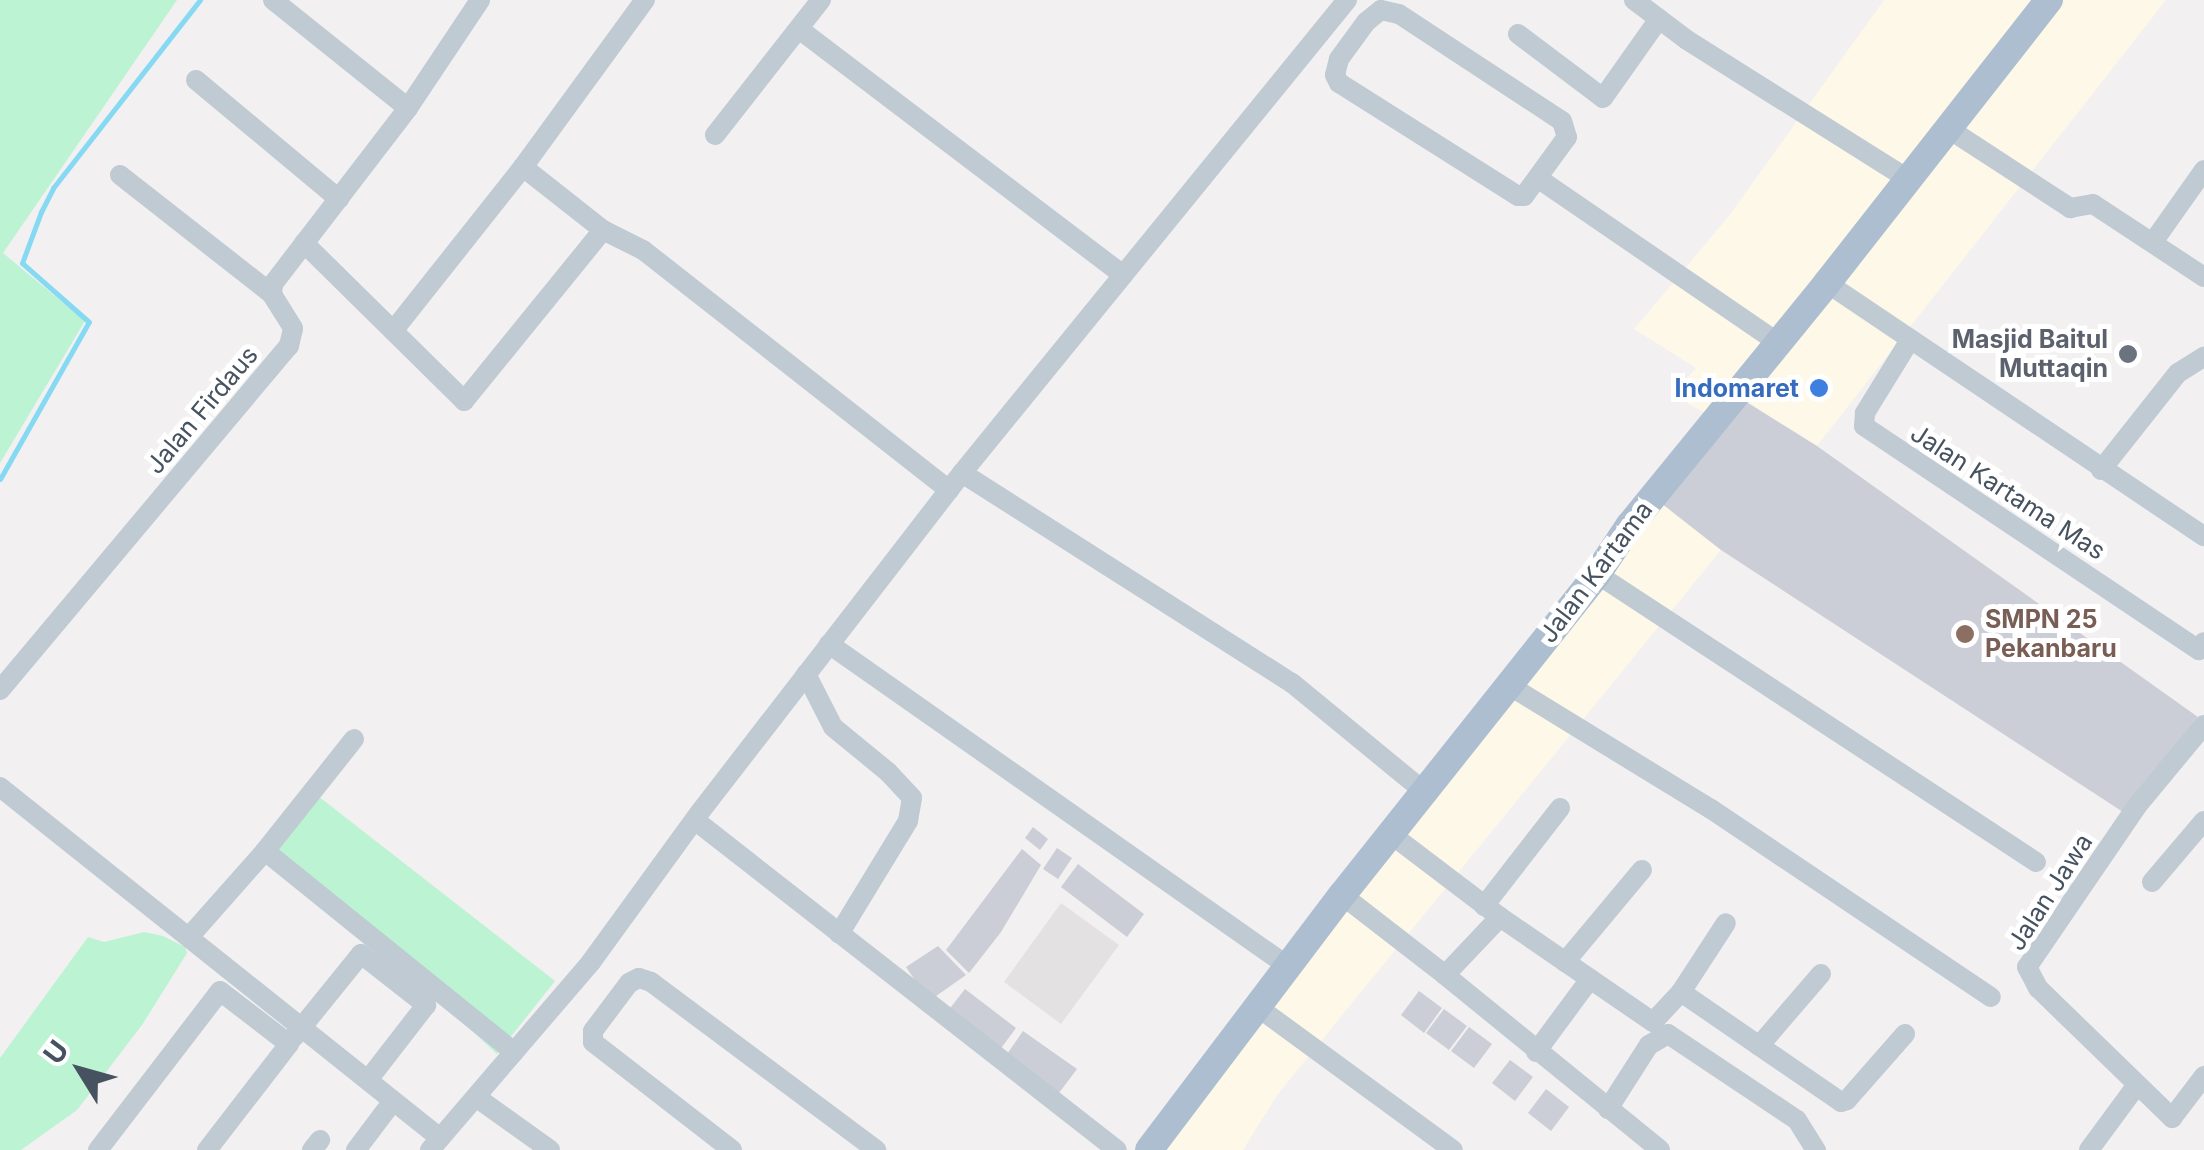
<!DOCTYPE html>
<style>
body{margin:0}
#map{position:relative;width:2204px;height:1150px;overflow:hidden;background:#f2f0f0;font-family:Inter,sans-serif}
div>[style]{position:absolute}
.commercial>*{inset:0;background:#fef8e9}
.education>*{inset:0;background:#e4e1e2}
.green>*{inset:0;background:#bbf3d3}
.stream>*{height:5px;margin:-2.5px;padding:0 2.5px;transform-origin:2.5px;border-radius:2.5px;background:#85d9f3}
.building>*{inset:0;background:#cbced6}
.minor>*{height:20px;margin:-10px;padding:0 10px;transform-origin:10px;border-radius:10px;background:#bfcad3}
.major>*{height:28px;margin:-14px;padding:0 14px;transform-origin:14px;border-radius:14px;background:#adbed1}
.dots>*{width:28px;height:28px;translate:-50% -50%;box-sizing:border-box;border:5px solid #fff;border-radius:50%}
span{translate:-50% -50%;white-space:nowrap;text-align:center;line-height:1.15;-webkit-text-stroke:10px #fff;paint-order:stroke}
.worship-label{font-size:25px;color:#5b616d;font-weight:700}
.right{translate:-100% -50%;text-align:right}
.shop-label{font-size:25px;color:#366cbe;font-weight:700}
.street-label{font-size:25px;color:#46525f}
.education-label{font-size:25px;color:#785e54;font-weight:700}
.left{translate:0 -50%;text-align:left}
.north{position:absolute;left:30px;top:1020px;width:100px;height:100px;-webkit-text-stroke:8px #fff;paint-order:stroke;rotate:307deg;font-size:28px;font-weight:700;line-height:40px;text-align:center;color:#46525f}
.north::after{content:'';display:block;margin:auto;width:35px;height:45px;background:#46525f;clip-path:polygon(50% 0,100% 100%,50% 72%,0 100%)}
</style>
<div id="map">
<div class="commercial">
<div style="clip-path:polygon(1884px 0,2166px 0,1817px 446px,1741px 398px,1720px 421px,1687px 403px,1678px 388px,1696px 368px,1634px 329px,1728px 217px)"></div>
<div style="clip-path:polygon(1661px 503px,1721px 550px,1278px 1094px,1243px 1150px,1160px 1150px)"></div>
</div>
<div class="education">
<div style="clip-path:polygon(1061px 903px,1119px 945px,1061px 1024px,1004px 982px)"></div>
</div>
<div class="green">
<div style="clip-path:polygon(0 0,177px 0,3px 253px,85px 321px,0 463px)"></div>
<div style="clip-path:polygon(318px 796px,555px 981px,497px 1054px,276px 851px)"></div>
<div style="clip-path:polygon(144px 932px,163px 936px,185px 947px,187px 953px,142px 1025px,77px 1110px,21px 1150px,0 1150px,0 1058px,88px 937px,104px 942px)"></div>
</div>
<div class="stream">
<div style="left:0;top:479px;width:180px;rotate:-60.5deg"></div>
<div style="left:89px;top:322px;width:89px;rotate:-138.6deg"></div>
<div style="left:22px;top:263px;width:54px;rotate:-69.6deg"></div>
<div style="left:41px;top:212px;width:27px;rotate:-63deg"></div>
<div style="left:53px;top:188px;width:239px;rotate:-52deg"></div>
</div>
<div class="building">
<div style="clip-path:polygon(1740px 398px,1817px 446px,2198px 717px,2123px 812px,1721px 550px,1661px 503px)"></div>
<div style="clip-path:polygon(1033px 827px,1048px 839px,1040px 850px,1025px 838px)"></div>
<div style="clip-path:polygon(1057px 848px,1072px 858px,1058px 879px,1043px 869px)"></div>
<div style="clip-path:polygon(1022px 849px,1041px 865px,1001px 932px,969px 973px,946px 950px)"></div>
<div style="clip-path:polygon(1078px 864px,1144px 914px,1127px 937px,1061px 887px)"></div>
<div style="clip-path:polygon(938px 946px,966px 975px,929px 1001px,906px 967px)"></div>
<div style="clip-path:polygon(965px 989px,1016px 1028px,996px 1055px,944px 1016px)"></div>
<div style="clip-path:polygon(1419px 991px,1442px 1008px,1424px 1033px,1401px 1015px)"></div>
<div style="clip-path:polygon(1444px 1009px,1467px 1026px,1449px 1050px,1426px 1033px)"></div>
<div style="clip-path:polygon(1469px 1027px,1492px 1044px,1474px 1068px,1451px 1051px)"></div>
<div style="clip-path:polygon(1023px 1031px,1077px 1069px,1056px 1097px,1003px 1060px)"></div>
<div style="clip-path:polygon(1510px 1060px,1533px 1077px,1515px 1101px,1492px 1083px)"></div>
<div style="clip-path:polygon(1546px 1089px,1569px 1107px,1551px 1131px,1528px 1113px)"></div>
</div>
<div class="minor">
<div style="left:273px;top:0;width:173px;rotate:38.7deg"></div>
<div style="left:1634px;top:0;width:66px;rotate:37deg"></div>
<div style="left:1687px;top:40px;width:261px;rotate:32.2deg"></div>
<div style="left:1381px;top:10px;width:18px;rotate:13deg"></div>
<div style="left:1399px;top:14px;width:195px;rotate:33.3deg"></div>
<div style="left:1562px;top:121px;width:17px;rotate:73deg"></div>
<div style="left:1567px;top:137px;width:73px;rotate:126.1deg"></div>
<div style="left:1524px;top:196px;width:6px;rotate:180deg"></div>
<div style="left:1518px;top:196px;width:212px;rotate:-147.7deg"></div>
<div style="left:1339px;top:83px;width:9px;rotate:-117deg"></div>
<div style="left:1335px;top:75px;width:16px;rotate:-76deg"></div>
<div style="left:1339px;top:59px;width:46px;rotate:-53.9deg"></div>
<div style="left:1366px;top:22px;width:19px;rotate:-39deg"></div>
<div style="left:799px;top:29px;width:407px;rotate:37.2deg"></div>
<div style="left:1518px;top:34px;width:106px;rotate:37deg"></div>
<div style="left:1603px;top:98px;width:97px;rotate:-54.7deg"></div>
<div style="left:196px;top:80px;width:186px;rotate:39.8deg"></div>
<div style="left:1949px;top:129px;width:145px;rotate:33.1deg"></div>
<div style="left:2070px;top:208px;width:23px;rotate:-10deg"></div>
<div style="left:2093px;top:204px;width:133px;rotate:33.3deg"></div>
<div style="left:715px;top:135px;width:172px;rotate:-51.9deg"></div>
<div style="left:523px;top:167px;width:207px;rotate:-53.9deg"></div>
<div style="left:120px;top:175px;width:193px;rotate:38.1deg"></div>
<div style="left:1539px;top:179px;width:288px;rotate:34.4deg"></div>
<div style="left:603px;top:230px;width:45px;rotate:26.6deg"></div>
<div style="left:643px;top:250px;width:389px;rotate:38.1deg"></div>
<div style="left:2153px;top:242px;width:88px;rotate:-54.7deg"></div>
<div style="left:304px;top:243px;width:225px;rotate:44.6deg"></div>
<div style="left:464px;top:401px;width:220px;rotate:-50.9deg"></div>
<div style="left:603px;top:230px;width:102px;rotate:-141.8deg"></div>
<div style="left:523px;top:167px;width:209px;rotate:128.4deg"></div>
<div style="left:1827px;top:283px;width:454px;rotate:33.9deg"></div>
<div style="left:1910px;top:340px;width:86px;rotate:121.7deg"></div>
<div style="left:1865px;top:413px;width:13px;rotate:94deg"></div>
<div style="left:1864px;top:426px;width:403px;rotate:33.8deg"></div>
<div style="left:2199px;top:650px;width:9px;rotate:-58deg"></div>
<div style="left:2101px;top:470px;width:124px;rotate:-51.6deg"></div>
<div style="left:2178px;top:373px;width:31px;rotate:-32deg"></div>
<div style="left:962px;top:473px;width:391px;rotate:32.5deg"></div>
<div style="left:1292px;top:683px;width:175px;rotate:39.4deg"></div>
<div style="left:1597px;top:574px;width:525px;rotate:33.27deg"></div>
<div style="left:829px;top:644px;width:562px;rotate:35.08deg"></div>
<div style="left:806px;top:674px;width:59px;rotate:63deg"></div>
<div style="left:833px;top:727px;width:71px;rotate:39.3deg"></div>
<div style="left:888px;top:772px;width:35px;rotate:47deg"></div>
<div style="left:912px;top:798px;width:23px;rotate:100deg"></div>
<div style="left:908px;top:821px;width:132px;rotate:121.4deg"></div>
<div style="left:1510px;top:686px;width:236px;rotate:31.5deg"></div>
<div style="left:1711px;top:809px;width:337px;rotate:33.9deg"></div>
<div style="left:0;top:690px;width:449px;rotate:-50deg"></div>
<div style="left:289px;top:346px;width:18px;rotate:-77deg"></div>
<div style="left:293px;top:328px;width:40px;rotate:-122deg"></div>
<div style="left:272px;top:294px;width:10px;rotate:-84deg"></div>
<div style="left:273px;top:284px;width:222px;rotate:-52.5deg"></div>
<div style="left:408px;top:108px;width:130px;rotate:-56.3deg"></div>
<div style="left:2204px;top:725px;width:105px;rotate:129.6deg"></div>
<div style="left:2137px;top:806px;width:195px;rotate:124.3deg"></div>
<div style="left:2027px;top:967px;width:24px;rotate:62deg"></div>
<div style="left:2038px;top:988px;width:187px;rotate:44.1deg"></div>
<div style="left:2172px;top:1118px;width:53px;rotate:-52.7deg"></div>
<div style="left:0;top:787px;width:563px;rotate:38.58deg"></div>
<div style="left:696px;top:821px;width:534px;rotate:38.01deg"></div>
<div style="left:1392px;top:835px;width:136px;rotate:37.2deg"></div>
<div style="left:1500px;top:917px;width:186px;rotate:34.5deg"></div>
<div style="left:1653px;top:1022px;width:41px;rotate:-47deg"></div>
<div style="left:1681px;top:992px;width:82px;rotate:-56.9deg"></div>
<div style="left:265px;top:851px;width:320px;rotate:38.9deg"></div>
<div style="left:2152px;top:882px;width:80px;rotate:-49.6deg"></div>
<div style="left:1342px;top:895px;width:130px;rotate:37.8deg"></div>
<div style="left:1484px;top:906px;width:124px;rotate:-52.2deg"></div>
<div style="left:1500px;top:917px;width:80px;rotate:133.5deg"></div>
<div style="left:1445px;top:975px;width:277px;rotate:39.1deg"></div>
<div style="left:189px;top:937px;width:115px;rotate:-48.5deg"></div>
<div style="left:265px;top:851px;width:143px;rotate:-51.5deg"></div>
<div style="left:1565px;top:962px;width:120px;rotate:-50.1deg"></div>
<div style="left:1681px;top:992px;width:194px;rotate:34.5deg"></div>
<div style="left:1841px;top:1102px;width:6px;rotate:-18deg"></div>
<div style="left:1847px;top:1100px;width:88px;rotate:-48.7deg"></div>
<div style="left:1259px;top:1008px;width:240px;rotate:36.2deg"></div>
<div style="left:293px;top:1038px;width:108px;rotate:-51deg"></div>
<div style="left:361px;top:954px;width:83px;rotate:38.1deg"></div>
<div style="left:426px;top:1005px;width:95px;rotate:127.7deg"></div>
<div style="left:1759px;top:1046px;width:95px;rotate:-49.3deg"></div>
<div style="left:1536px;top:1052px;width:91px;rotate:-53.5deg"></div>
<div style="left:476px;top:1097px;width:91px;rotate:35.6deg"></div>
<div style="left:1608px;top:1109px;width:76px;rotate:-57.4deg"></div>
<div style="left:1649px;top:1045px;width:22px;rotate:-30deg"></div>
<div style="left:1668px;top:1034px;width:155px;rotate:33.7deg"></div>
<div style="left:1797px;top:1120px;width:36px;rotate:58deg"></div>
<div style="left:98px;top:1150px;width:200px;rotate:-52.5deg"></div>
<div style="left:220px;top:991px;width:87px;rotate:37.5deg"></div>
<div style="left:289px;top:1044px;width:134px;rotate:127.7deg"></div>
<div style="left:312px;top:1150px;width:13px;rotate:-51deg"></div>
<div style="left:356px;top:1150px;width:61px;rotate:-52.9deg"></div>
<div style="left:430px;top:1150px;width:248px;rotate:-49.4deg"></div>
<div style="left:591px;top:962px;width:185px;rotate:-54deg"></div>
<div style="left:700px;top:812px;width:428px;rotate:-52.3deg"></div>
<div style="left:962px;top:473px;width:610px;rotate:-50.86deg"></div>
<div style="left:732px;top:1150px;width:176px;rotate:-142.2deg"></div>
<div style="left:593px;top:1042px;width:11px;rotate:-90deg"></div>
<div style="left:593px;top:1031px;width:60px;rotate:-53.1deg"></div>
<div style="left:629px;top:983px;width:11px;rotate:-27deg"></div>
<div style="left:639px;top:978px;width:13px;rotate:18deg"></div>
<div style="left:651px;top:982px;width:281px;rotate:36.7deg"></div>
<div style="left:2089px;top:1150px;width:81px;rotate:-53.6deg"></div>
</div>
<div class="major">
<div style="left:1149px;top:1150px;width:320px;rotate:-52.9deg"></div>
<div style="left:1342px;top:895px;width:410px;rotate:-51.5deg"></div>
<div style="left:1597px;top:574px;width:58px;rotate:-56.3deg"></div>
<div style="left:1629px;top:526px;width:313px;rotate:-50.8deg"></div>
<div style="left:1827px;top:283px;width:360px;rotate:-51.9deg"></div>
</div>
<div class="dots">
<div style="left:2128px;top:354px;background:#6b7280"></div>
<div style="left:1819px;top:388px;background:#3f7fe0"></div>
<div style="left:1965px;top:634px;background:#8d6e63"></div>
</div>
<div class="worship-label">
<span class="right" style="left:2108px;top:354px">Masjid Baitul<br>Muttaqin</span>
</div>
<div class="shop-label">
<span class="right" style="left:1799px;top:388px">Indomaret</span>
</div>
<div class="street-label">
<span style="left:202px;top:410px;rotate:-50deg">Jalan Firdaus</span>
<span style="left:2008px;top:492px;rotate:33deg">Jalan Kartama Mas</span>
<span style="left:1596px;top:572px;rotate:-53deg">Jalan Kartama</span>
<span style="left:2050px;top:892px;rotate:-57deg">Jalan Jawa</span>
</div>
<div class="education-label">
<span class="left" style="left:1985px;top:634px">SMPN 25<br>Pekanbaru</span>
</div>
<div class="north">U</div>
</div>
